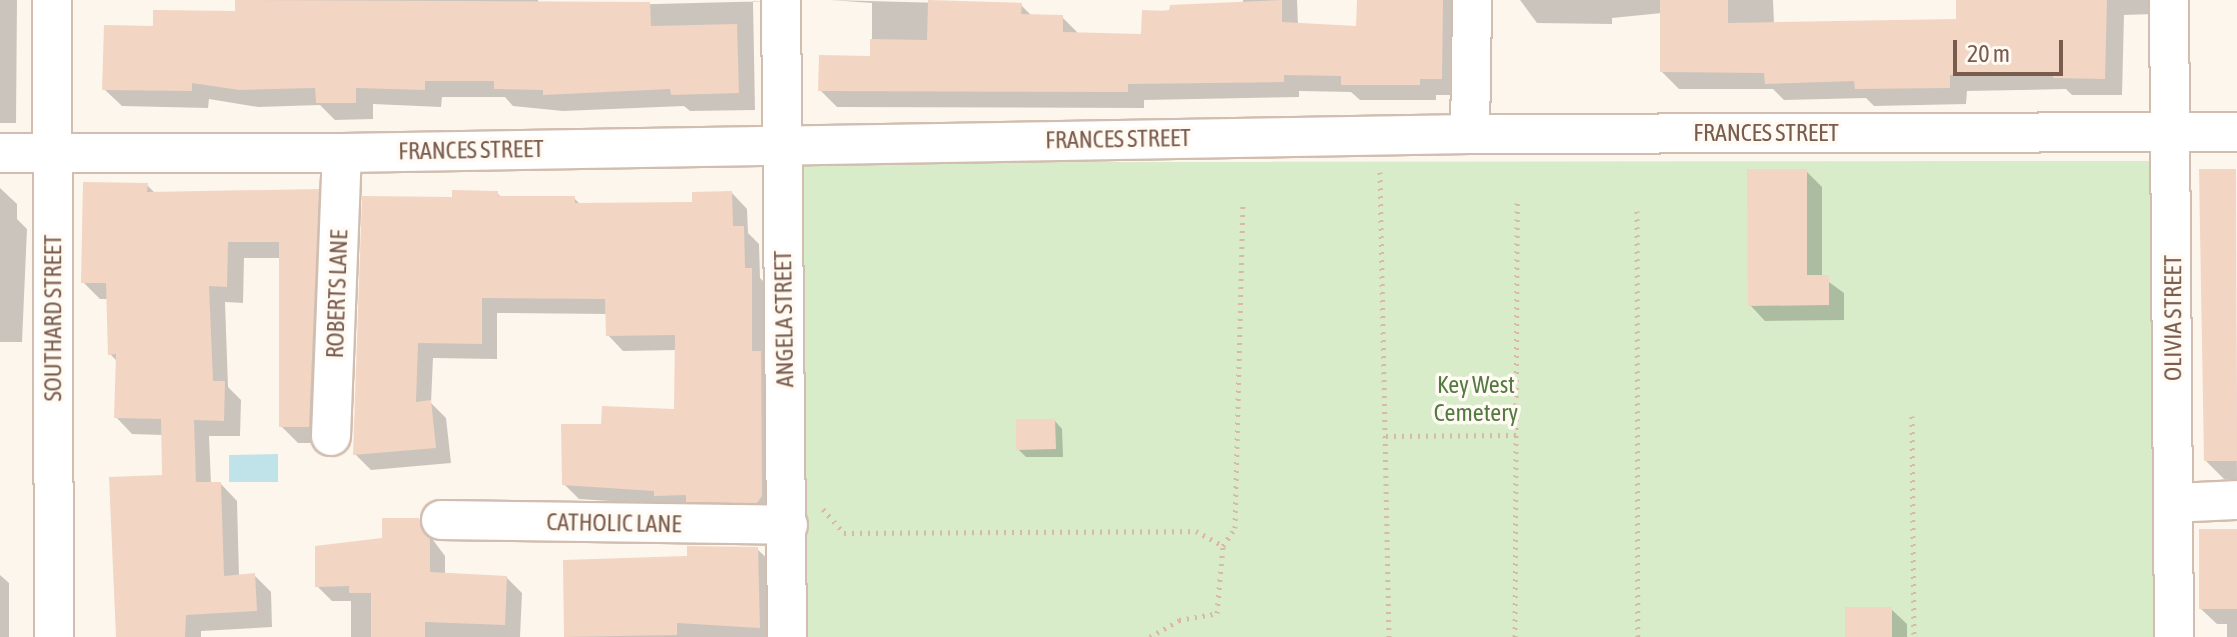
<!DOCTYPE html>
<style>
body{margin:0}
#map{position:relative;width:2237px;height:637px;overflow:hidden;background:#fdf6ec;font-family:"Asap Condensed",sans-serif}
div>[style]{position:absolute}
.green>*{inset:0;background:#d8ecc9}
.water>*{inset:0;background:#bfe3e8}
.shadow>*{inset:0;background:#0003}
.building>*{inset:0;background:#f3d5c3}
.path>*{height:5px;margin-top:-2.5px;transform-origin:0;background:repeating-linear-gradient(90deg,#d9b8a5 0 2px,transparent 0 8px)}
.roads{filter:drop-shadow(2px 0 #d1beb0) drop-shadow(-2px 0 #d1beb0) drop-shadow(0 2px #d1beb0) drop-shadow(0 -2px #d1beb0)}
.minor>*{height:38px;margin:-19px;padding:0 19px;transform-origin:19px;border-radius:19px;background:#fff}
span{translate:-50% -50%;white-space:nowrap;text-align:center;line-height:1.15;-webkit-text-stroke:7px #fffaf3;paint-order:stroke}
.street-label{font-size:24px;color:#7a5c4d}
.park-label{font-size:24px;color:#537a41}
.scale{position:absolute;left:1953px;top:40px;width:110px;height:36px;box-sizing:border-box;border:4px solid #7a5c4d;border-top:0;padding-left:10px;font-size:24px;line-height:28px;white-space:nowrap;color:#7a5c4d;-webkit-text-stroke:6px #fffaf3;paint-order:stroke}
</style>
<div id="map">
<div class="green">
<div style="clip-path:polygon(2151px 161px,2155px 637px,798px 637px,796px 162px)"></div>
</div>
<div class="water">
<div style="clip-path:polygon(278px 454px,278px 482px,229px 482px,229px 455px)"></div>
</div>
<div class="shadow">
<div style="clip-path:polygon(0 0,17px 0,16px 123px,0 123px)"></div>
<div style="clip-path:polygon(237px 0,538px 0,538px 7px,774px 1px,753px 1px,755px 110px,690px 111px,684px 106px,563px 111px,513px 106px,505px 97px,442px 97px,441px 107px,373px 104px,373px 119px,335px 120px,320px 105px,258px 107px,209px 99px,208px 108px,122px 106px,104px 89px,155px 28px,237px 13px)"></div>
<div style="clip-path:polygon(830px 0,1021px 5px,1033px 17px,1062px 17px,1080px 35px,1143px 36px,1144px 12px,1243px 6px,1243px 0,1297px 0,1298px 25px,1358px 28px,1358px 0,1459px 0,1458px 95px,1436px 95px,1436px 100px,1360px 100px,1351px 92px,1299px 91px,1299px 97px,1144px 100px,1144px 108px,837px 107px,820px 90px,872px 58px,872px 3px)"></div>
<div style="clip-path:polygon(1520px 0,1773px 0,1774px 24px,1959px 21px,1958px 0,2153px 0,2154px 14px,2124px 15px,2122px 95px,2072px 95px,2066px 89px,1967px 91px,1966px 104px,1874px 106px,1866px 98px,1784px 100px,1773px 89px,1679px 89px,1662px 72px,1662px 13px,1612px 18px,1612px 24px,1537px 23px)"></div>
<div style="clip-path:polygon(1806px 171px,1822px 187px,1822px 277px,1844px 293px,1844px 320px,1765px 321px,1750px 305px)"></div>
<div style="clip-path:polygon(2235px 171px,2237px 479px,2224px 479px,2206px 461px)"></div>
<div style="clip-path:polygon(147px 185px,156px 194px,318px 191px,334px 208px,325px 443px,298px 443px,281px 426px,281px 258px,244px 258px,243px 303px,225px 302px,228px 387px,241px 400px,240px 436px,209px 436px,211px 484px,221px 484px,237px 501px,239px 576px,254px 575px,271px 592px,272px 627px,201px 631px,201px 637px,118px 637px,111px 479px,164px 477px,163px 435px,132px 434px,116px 417px,118px 362px,110px 354px,108px 299px,100px 299px,83px 282px)"></div>
<div style="clip-path:polygon(0 188px,17px 204px,17px 219px,27px 229px,22px 342px,0 342px)"></div>
<div style="clip-path:polygon(497px 193px,502px 198px,574px 198px,581px 205px,694px 204px,732px 193px,747px 209px,748px 233px,759px 244px,760px 278px,767px 285px,777px 512px,579px 499px,564px 484px,603px 425px,676px 411px,677px 350px,623px 351px,608px 335px,607px 314px,497px 313px,497px 359px,433px 358px,431px 403px,446px 418px,451px 463px,371px 470px,355px 454px,454px 199px)"></div>
<div style="clip-path:polygon(1055px 421px,1062px 429px,1063px 457px,1026px 457px,1018px 449px)"></div>
<div style="clip-path:polygon(418px 520px,445px 556px,445px 575px,507px 578px,522px 593px,520px 637px,351px 637px,351px 601px,332px 601px,317px 586px)"></div>
<div style="clip-path:polygon(2237px 531px,2237px 637px,2227px 637px,2227px 624px,2217px 624px,2201px 609px)"></div>
<div style="clip-path:polygon(757px 549px,773px 564px,776px 637px,566px 637px,565px 562px,689px 558px)"></div>
<div style="clip-path:polygon(0 575px,9px 583px,9px 637px,0 637px)"></div>
<div style="clip-path:polygon(1891px 609px,1907px 624px,1907px 637px,1847px 637px)"></div>
</div>
<div class="building">
<div style="clip-path:polygon(235px 0,650px 2px,651px 26px,737px 24px,739px 93px,671px 95px,670px 89px,543px 95px,543px 90px,494px 89px,494px 81px,425px 81px,425px 90px,356px 88px,356px 103px,316px 103px,315px 88px,239px 90px,192px 83px,192px 91px,102px 90px,104px 25px,153px 26px,153px 10px,235px 11px)"></div>
<div style="clip-path:polygon(928px 0,1022px 3px,1021px 14px,1063px 15px,1063px 32px,1141px 34px,1142px 10px,1169px 11px,1170px 5px,1282px 0,1282px 22px,1356px 26px,1357px 0,1443px 0,1442px 79px,1420px 79px,1420px 85px,1341px 85px,1341px 76px,1284px 75px,1284px 82px,1128px 84px,1128px 92px,818px 91px,819px 55px,870px 56px,870px 39px,927px 40px)"></div>
<div style="clip-path:polygon(1660px 0,1728px 0,1728px 23px,1956px 19px,1956px 0,2107px 0,2105px 79px,2053px 78px,2053px 72px,1950px 75px,1950px 88px,1855px 89px,1854px 81px,1765px 84px,1764px 73px,1660px 72px)"></div>
<div style="clip-path:polygon(1747px 169px,1807px 169px,1807px 275px,1829px 275px,1829px 305px,1748px 306px)"></div>
<div style="clip-path:polygon(2199px 169px,2236px 169px,2237px 461px,2204px 461px)"></div>
<div style="clip-path:polygon(83px 182px,148px 183px,147px 192px,319px 189px,309px 427px,279px 427px,279px 242px,228px 242px,227px 287px,209px 286px,213px 381px,225px 381px,224px 421px,194px 420px,196px 482px,221px 482px,224px 576px,255px 573px,257px 611px,186px 615px,185px 637px,116px 637px,109px 477px,162px 475px,161px 419px,114px 418px,116px 354px,108px 355px,106px 283px,81px 283px)"></div>
<div style="clip-path:polygon(452px 190px,498px 191px,498px 196px,575px 196px,575px 203px,692px 202px,692px 192px,732px 191px,733px 226px,744px 226px,745px 268px,752px 268px,752px 351px,761px 351px,762px 496px,757px 503px,686px 502px,686px 495px,654px 496px,654px 491px,562px 485px,561px 424px,601px 424px,602px 406px,674px 409px,675px 335px,606px 336px,605px 299px,482px 298px,482px 344px,418px 343px,416px 402px,431px 400px,436px 448px,353px 455px,362px 196px,452px 197px)"></div>
<div style="clip-path:polygon(1016px 419px,1055px 419px,1056px 449px,1016px 450px)"></div>
<div style="clip-path:polygon(382px 518px,419px 518px,430px 539px,430px 572px,507px 576px,505px 625px,425px 622px,425px 637px,371px 637px,371px 593px,349px 593px,349px 586px,315px 587px,315px 546px,382px 538px)"></div>
<div style="clip-path:polygon(2199px 529px,2237px 529px,2237px 609px,2199px 609px)"></div>
<div style="clip-path:polygon(687px 546px,758px 547px,760px 628px,677px 623px,677px 635px,564px 637px,563px 560px,687px 556px)"></div>
<div style="clip-path:polygon(1845px 607px,1892px 607px,1892px 637px,1845px 637px)"></div>
</div>
<div class="path">
<div style="left:1380px;top:172px;width:465px;rotate:88.9deg"></div>
<div style="left:1637px;top:211px;width:426px;rotate:89.9deg"></div>
<div style="left:1912px;top:416px;width:221px;rotate:89.5deg"></div>
<div style="left:1386px;top:436px;width:130px;rotate:-0.4deg"></div>
<div style="left:823px;top:509px;width:32px;rotate:49deg"></div>
<div style="left:844px;top:533px;width:352px;rotate:-0.3deg"></div>
<div style="left:1196px;top:531px;width:31px;rotate:29deg"></div>
<div style="left:1150px;top:637px;width:34px;rotate:-30deg"></div>
<div style="left:1179px;top:620px;width:39px;rotate:-10deg"></div>
<div style="left:1217px;top:613px;width:67px;rotate:-84.9deg"></div>
<div style="left:1223px;top:546px;width:22px;rotate:-56deg"></div>
<div style="left:1235px;top:528px;width:326px;rotate:-88.6deg"></div>
<div style="left:1515px;top:637px;width:435px;rotate:-89.7deg"></div>
</div>
<div class="roads">
<div class="minor">
<div style="left:52px;top:0;width:637px;rotate:89.82deg"></div>
<div style="left:781px;top:0;width:637px;rotate:89.46deg"></div>
<div style="left:2169px;top:0;width:637px;rotate:89.55deg"></div>
<div style="left:1470px;top:134px;width:134px;rotate:-89.1deg"></div>
<div style="left:0;top:153px;width:342px"></div>
<div style="left:342px;top:153px;width:1128px;rotate:-0.96deg"></div>
<div style="left:1470px;top:134px;width:767px;rotate:-0.15deg"></div>
<div style="left:331px;top:436px;width:283px;rotate:-87.8deg"></div>
<div style="left:2174px;top:503px;width:63px;rotate:-2.7deg"></div>
<div style="left:441px;top:520px;width:347px;rotate:0.8deg"></div>
</div>
</div>
<div class="street-label">
<span style="left:1766px;top:133px">FRANCES STREET</span>
<span style="left:1118px;top:139px;rotate:-1deg">FRANCES STREET</span>
<span style="left:471px;top:150px;rotate:-1deg">FRANCES STREET</span>
<span style="left:337px;top:294px;rotate:-88deg">ROBERTS LANE</span>
<span style="left:53px;top:318px;rotate:-90deg">SOUTHARD STREET</span>
<span style="left:2173px;top:318px;rotate:-90deg">OLIVIA STREET</span>
<span style="left:784px;top:319px;rotate:-91deg">ANGELA STREET</span>
<span style="left:614px;top:523px;rotate:1deg">CATHOLIC LANE</span>
</div>
<div class="park-label">
<span style="left:1476px;top:399px">Key West<br>Cemetery</span>
</div>
<div class="scale">20 m</div>
</div>
